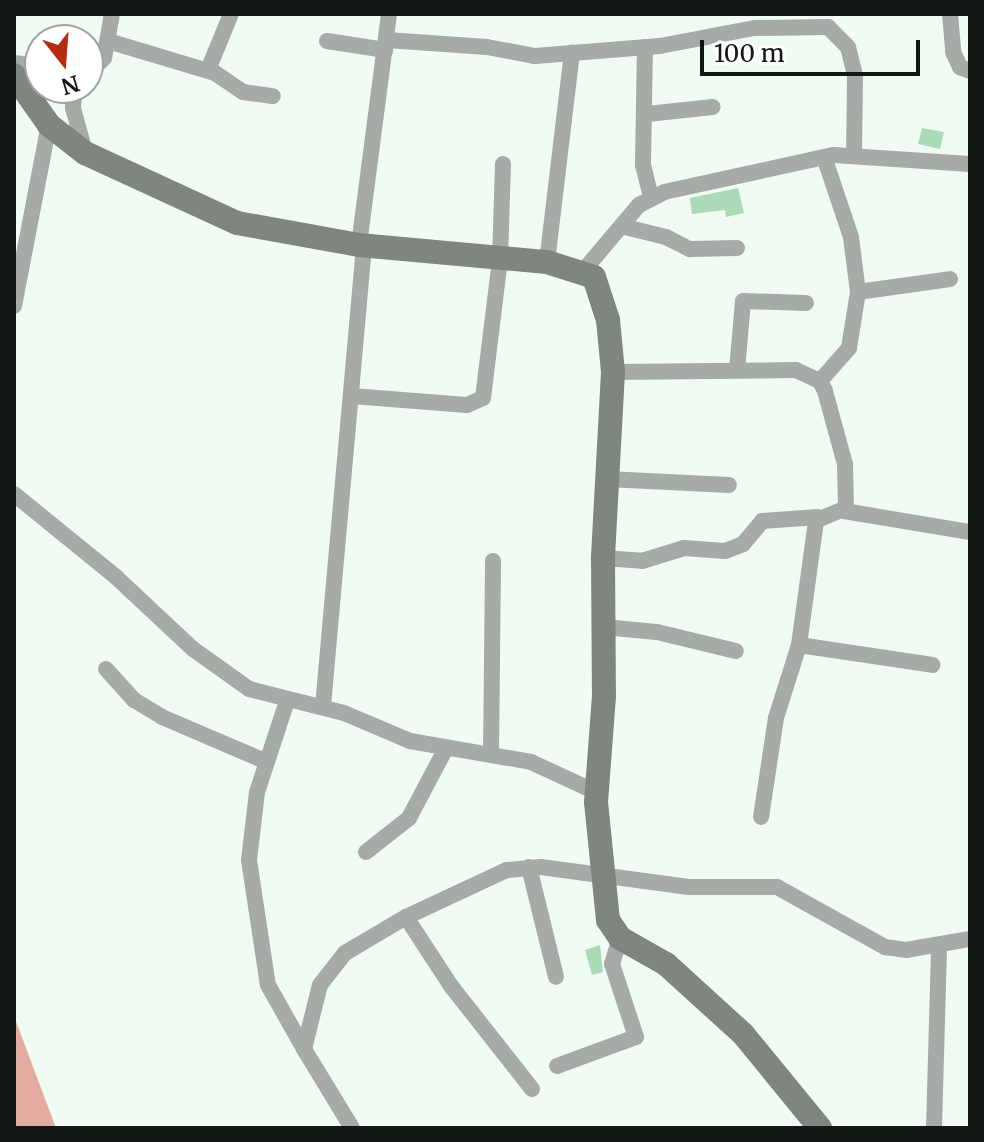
<!DOCTYPE html>
<style>
body{margin:0}
#map{position:relative;width:984px;height:1142px;overflow:hidden;background:#f0fcf3;font-family:Merriweather,serif}
div>[style]{position:absolute}
.water>*{inset:0;background:#e4aca0}
.building>*{inset:0;background:#abdab7}
.minor>*{height:16px;margin:-8px;padding:0 8px;transform-origin:8px;border-radius:8px;background:#a6aba7}
.secondary>*{height:24px;margin:-12px;padding:0 12px;transform-origin:12px;border-radius:12px;background:#7f8680}
span{translate:-50% -50%;white-space:nowrap;text-align:center;line-height:1.15;-webkit-text-stroke:6px #fff;paint-order:stroke}
.frame{position:absolute;inset:0;border:16px solid #131814;pointer-events:none}
.north{position:absolute;left:24px;top:24px;width:80px;height:80px;box-sizing:border-box;background:#fff;border:2px solid #a1a3a1;border-radius:50%;rotate:163deg;font-size:22px;font-weight:700;line-height:32px;text-align:center;color:#131814}
.north::after{content:'';display:block;margin:auto;width:28px;height:36px;background:#b72b15;clip-path:polygon(50% 0,100% 100%,50% 72%,0 100%)}
.scale{position:absolute;left:700px;top:40px;width:220px;height:36px;box-sizing:border-box;border:4px solid #131814;border-top:0;padding-left:10px;font-size:24px;line-height:28px;white-space:nowrap;color:#131814;-webkit-text-stroke:6px #fff;paint-order:stroke}
</style>
<div id="map">
<div class="water">
<div style="clip-path:polygon(14px 1016px,56px 1128px,14px 1128px)"></div>
</div>
<div class="building">
<div style="clip-path:polygon(922px 128px,944px 132px,940px 149px,918px 144px)"></div>
<div style="clip-path:polygon(738px 188px,744px 213px,726px 217px,725px 210px,692px 214px,690px 198px)"></div>
<div style="clip-path:polygon(600px 945px,603px 972px,592px 975px,585px 950px)"></div>
</div>
<div class="minor">
<div style="left:950px;top:14px;width:38px;rotate:85deg"></div>
<div style="left:953px;top:52px;width:17px;rotate:65deg"></div>
<div style="left:960px;top:67px;width:11px;rotate:22deg"></div>
<div style="left:387px;top:40px;width:100px;rotate:4deg"></div>
<div style="left:487px;top:47px;width:49px;rotate:10.6deg"></div>
<div style="left:535px;top:56px;width:125px;rotate:-4.6deg"></div>
<div style="left:660px;top:46px;width:96px;rotate:-10.8deg"></div>
<div style="left:754px;top:28px;width:74px;rotate:-0.8deg"></div>
<div style="left:828px;top:27px;width:28px;rotate:45deg"></div>
<div style="left:848px;top:47px;width:30px;rotate:76deg"></div>
<div style="left:855px;top:76px;width:78px;rotate:90.7deg"></div>
<div style="left:108px;top:41px;width:112px;rotate:16.7deg"></div>
<div style="left:215px;top:73px;width:34px;rotate:34deg"></div>
<div style="left:243px;top:92px;width:30px;rotate:8deg"></div>
<div style="left:327px;top:41px;width:59px;rotate:8.8deg"></div>
<div style="left:645px;top:47px;width:118px;rotate:91deg"></div>
<div style="left:643px;top:165px;width:32px;rotate:76deg"></div>
<div style="left:14px;top:63px;width:26px;rotate:7deg"></div>
<div style="left:208px;top:70px;width:61px;rotate:-67.7deg"></div>
<div style="left:88px;top:74px;width:23px;rotate:-45deg"></div>
<div style="left:104px;top:58px;width:45px;rotate:-79.7deg"></div>
<div style="left:75px;top:88px;width:20px;rotate:96deg"></div>
<div style="left:73px;top:108px;width:46px;rotate:74.7deg"></div>
<div style="left:647px;top:114px;width:66px;rotate:-6.1deg"></div>
<div style="left:625px;top:227px;width:42px;rotate:13.7deg"></div>
<div style="left:666px;top:237px;width:27px;rotate:27deg"></div>
<div style="left:690px;top:249px;width:47px;rotate:-1.2deg"></div>
<div style="left:359px;top:245px;width:233px;rotate:-82.6deg"></div>
<div style="left:547px;top:262px;width:211px;rotate:-83.2deg"></div>
<div style="left:584px;top:270px;width:85px;rotate:-49.8deg"></div>
<div style="left:639px;top:205px;width:28px;rotate:-27deg"></div>
<div style="left:664px;top:192px;width:174px;rotate:-12.3deg"></div>
<div style="left:834px;top:155px;width:136px;rotate:3.8deg"></div>
<div style="left:858px;top:292px;width:93px;rotate:-8deg"></div>
<div style="left:14px;top:306px;width:184px;rotate:-79.1deg"></div>
<div style="left:737px;top:370px;width:69px;rotate:-85deg"></div>
<div style="left:743px;top:301px;width:63px;rotate:1.8deg"></div>
<div style="left:613px;top:372px;width:183px;rotate:-0.6deg"></div>
<div style="left:796px;top:370px;width:26px;rotate:25deg"></div>
<div style="left:820px;top:381px;width:11px;rotate:63deg"></div>
<div style="left:825px;top:391px;width:76px;rotate:74.7deg"></div>
<div style="left:845px;top:464px;width:44px;rotate:88.7deg"></div>
<div style="left:846px;top:508px;width:33px;rotate:157deg"></div>
<div style="left:816px;top:521px;width:125px;rotate:97.8deg"></div>
<div style="left:799px;top:645px;width:77px;rotate:107.5deg"></div>
<div style="left:776px;top:718px;width:100px;rotate:98.6deg"></div>
<div style="left:820px;top:381px;width:44px;rotate:-48.7deg"></div>
<div style="left:849px;top:348px;width:57px;rotate:-80.9deg"></div>
<div style="left:858px;top:292px;width:55px;rotate:-97.3deg"></div>
<div style="left:851px;top:237px;width:84px;rotate:-108.6deg"></div>
<div style="left:352px;top:396px;width:115px;rotate:4.5deg"></div>
<div style="left:467px;top:405px;width:17px;rotate:-24deg"></div>
<div style="left:483px;top:398px;width:140px;rotate:-83deg"></div>
<div style="left:500px;top:259px;width:95px;rotate:-88.2deg"></div>
<div style="left:607px;top:479px;width:122px;rotate:2.8deg"></div>
<div style="left:14px;top:494px;width:132px;rotate:39.1deg"></div>
<div style="left:116px;top:577px;width:105px;rotate:43.1deg"></div>
<div style="left:193px;top:649px;width:69px;rotate:35.5deg"></div>
<div style="left:249px;top:689px;width:98px;rotate:14.2deg"></div>
<div style="left:344px;top:713px;width:72px;rotate:23deg"></div>
<div style="left:410px;top:741px;width:123px;rotate:9.8deg"></div>
<div style="left:531px;top:762px;width:72px;rotate:24.8deg"></div>
<div style="left:844px;top:511px;width:128px;rotate:9.5deg"></div>
<div style="left:603px;top:558px;width:39px;rotate:4deg"></div>
<div style="left:642px;top:561px;width:44px;rotate:-17.2deg"></div>
<div style="left:684px;top:548px;width:41px;rotate:4.2deg"></div>
<div style="left:725px;top:551px;width:19px;rotate:-21deg"></div>
<div style="left:743px;top:544px;width:30px;rotate:-50deg"></div>
<div style="left:762px;top:521px;width:56px;rotate:-4.1deg"></div>
<div style="left:603px;top:627px;width:54px;rotate:5.3deg"></div>
<div style="left:657px;top:632px;width:81px;rotate:13.5deg"></div>
<div style="left:799px;top:645px;width:135px;rotate:8.5deg"></div>
<div style="left:106px;top:669px;width:42px;rotate:47.9deg"></div>
<div style="left:134px;top:700px;width:33px;rotate:31deg"></div>
<div style="left:162px;top:717px;width:114px;rotate:23.2deg"></div>
<div style="left:287px;top:701px;width:96px;rotate:108.2deg"></div>
<div style="left:257px;top:792px;width:68px;rotate:96.7deg"></div>
<div style="left:249px;top:860px;width:126px;rotate:81.4deg"></div>
<div style="left:268px;top:985px;width:73px;rotate:60.6deg"></div>
<div style="left:323px;top:706px;width:462px;rotate:-84.9deg"></div>
<div style="left:491px;top:755px;width:194px;rotate:-89.4deg"></div>
<div style="left:366px;top:852px;width:55px;rotate:-38.3deg"></div>
<div style="left:409px;top:818px;width:79px;rotate:-62.1deg"></div>
<div style="left:529px;top:867px;width:113px;rotate:76.2deg"></div>
<div style="left:406px;top:917px;width:82px;rotate:56.9deg"></div>
<div style="left:451px;top:986px;width:131px;rotate:51.8deg"></div>
<div style="left:557px;top:1066px;width:84px;rotate:-20.2deg"></div>
<div style="left:636px;top:1037px;width:77px;rotate:-108.2deg"></div>
<div style="left:612px;top:964px;width:27px;rotate:-73deg"></div>
<div style="left:352px;top:1128px;width:92px;rotate:-121.3deg"></div>
<div style="left:304px;top:1049px;width:66px;rotate:-76deg"></div>
<div style="left:320px;top:985px;width:41px;rotate:-52deg"></div>
<div style="left:345px;top:953px;width:71px;rotate:-30.5deg"></div>
<div style="left:406px;top:917px;width:111px;rotate:-25deg"></div>
<div style="left:507px;top:870px;width:34px;rotate:-5deg"></div>
<div style="left:541px;top:867px;width:149px;rotate:7.7deg"></div>
<div style="left:689px;top:887px;width:88px"></div>
<div style="left:777px;top:887px;width:124px;rotate:29.1deg"></div>
<div style="left:885px;top:947px;width:21px;rotate:8deg"></div>
<div style="left:906px;top:950px;width:65px;rotate:-9.8deg"></div>
<div style="left:934px;top:1128px;width:183px;rotate:-88.4deg"></div>
</div>
<div class="secondary">
<div style="left:14px;top:75px;width:61px;rotate:55deg"></div>
<div style="left:49px;top:125px;width:46px;rotate:37.9deg"></div>
<div style="left:85px;top:153px;width:167px;rotate:24.7deg"></div>
<div style="left:237px;top:223px;width:124px;rotate:10.2deg"></div>
<div style="left:359px;top:245px;width:189px;rotate:5.2deg"></div>
<div style="left:547px;top:262px;width:49px;rotate:17.7deg"></div>
<div style="left:594px;top:277px;width:45px;rotate:72deg"></div>
<div style="left:608px;top:320px;width:52px;rotate:84.5deg"></div>
<div style="left:613px;top:372px;width:186px;rotate:93.1deg"></div>
<div style="left:603px;top:558px;width:138px;rotate:89.6deg"></div>
<div style="left:604px;top:696px;width:106px;rotate:94.3deg"></div>
<div style="left:596px;top:802px;width:119px;rotate:84.2deg"></div>
<div style="left:608px;top:920px;width:22px;rotate:56deg"></div>
<div style="left:620px;top:938px;width:53px;rotate:29.5deg"></div>
<div style="left:666px;top:964px;width:104px;rotate:42.3deg"></div>
<div style="left:743px;top:1034px;width:122px;rotate:50.7deg"></div>
</div>
<div class="frame"></div>
<div class="north">N</div>
<div class="scale">100 m</div>
</div>
